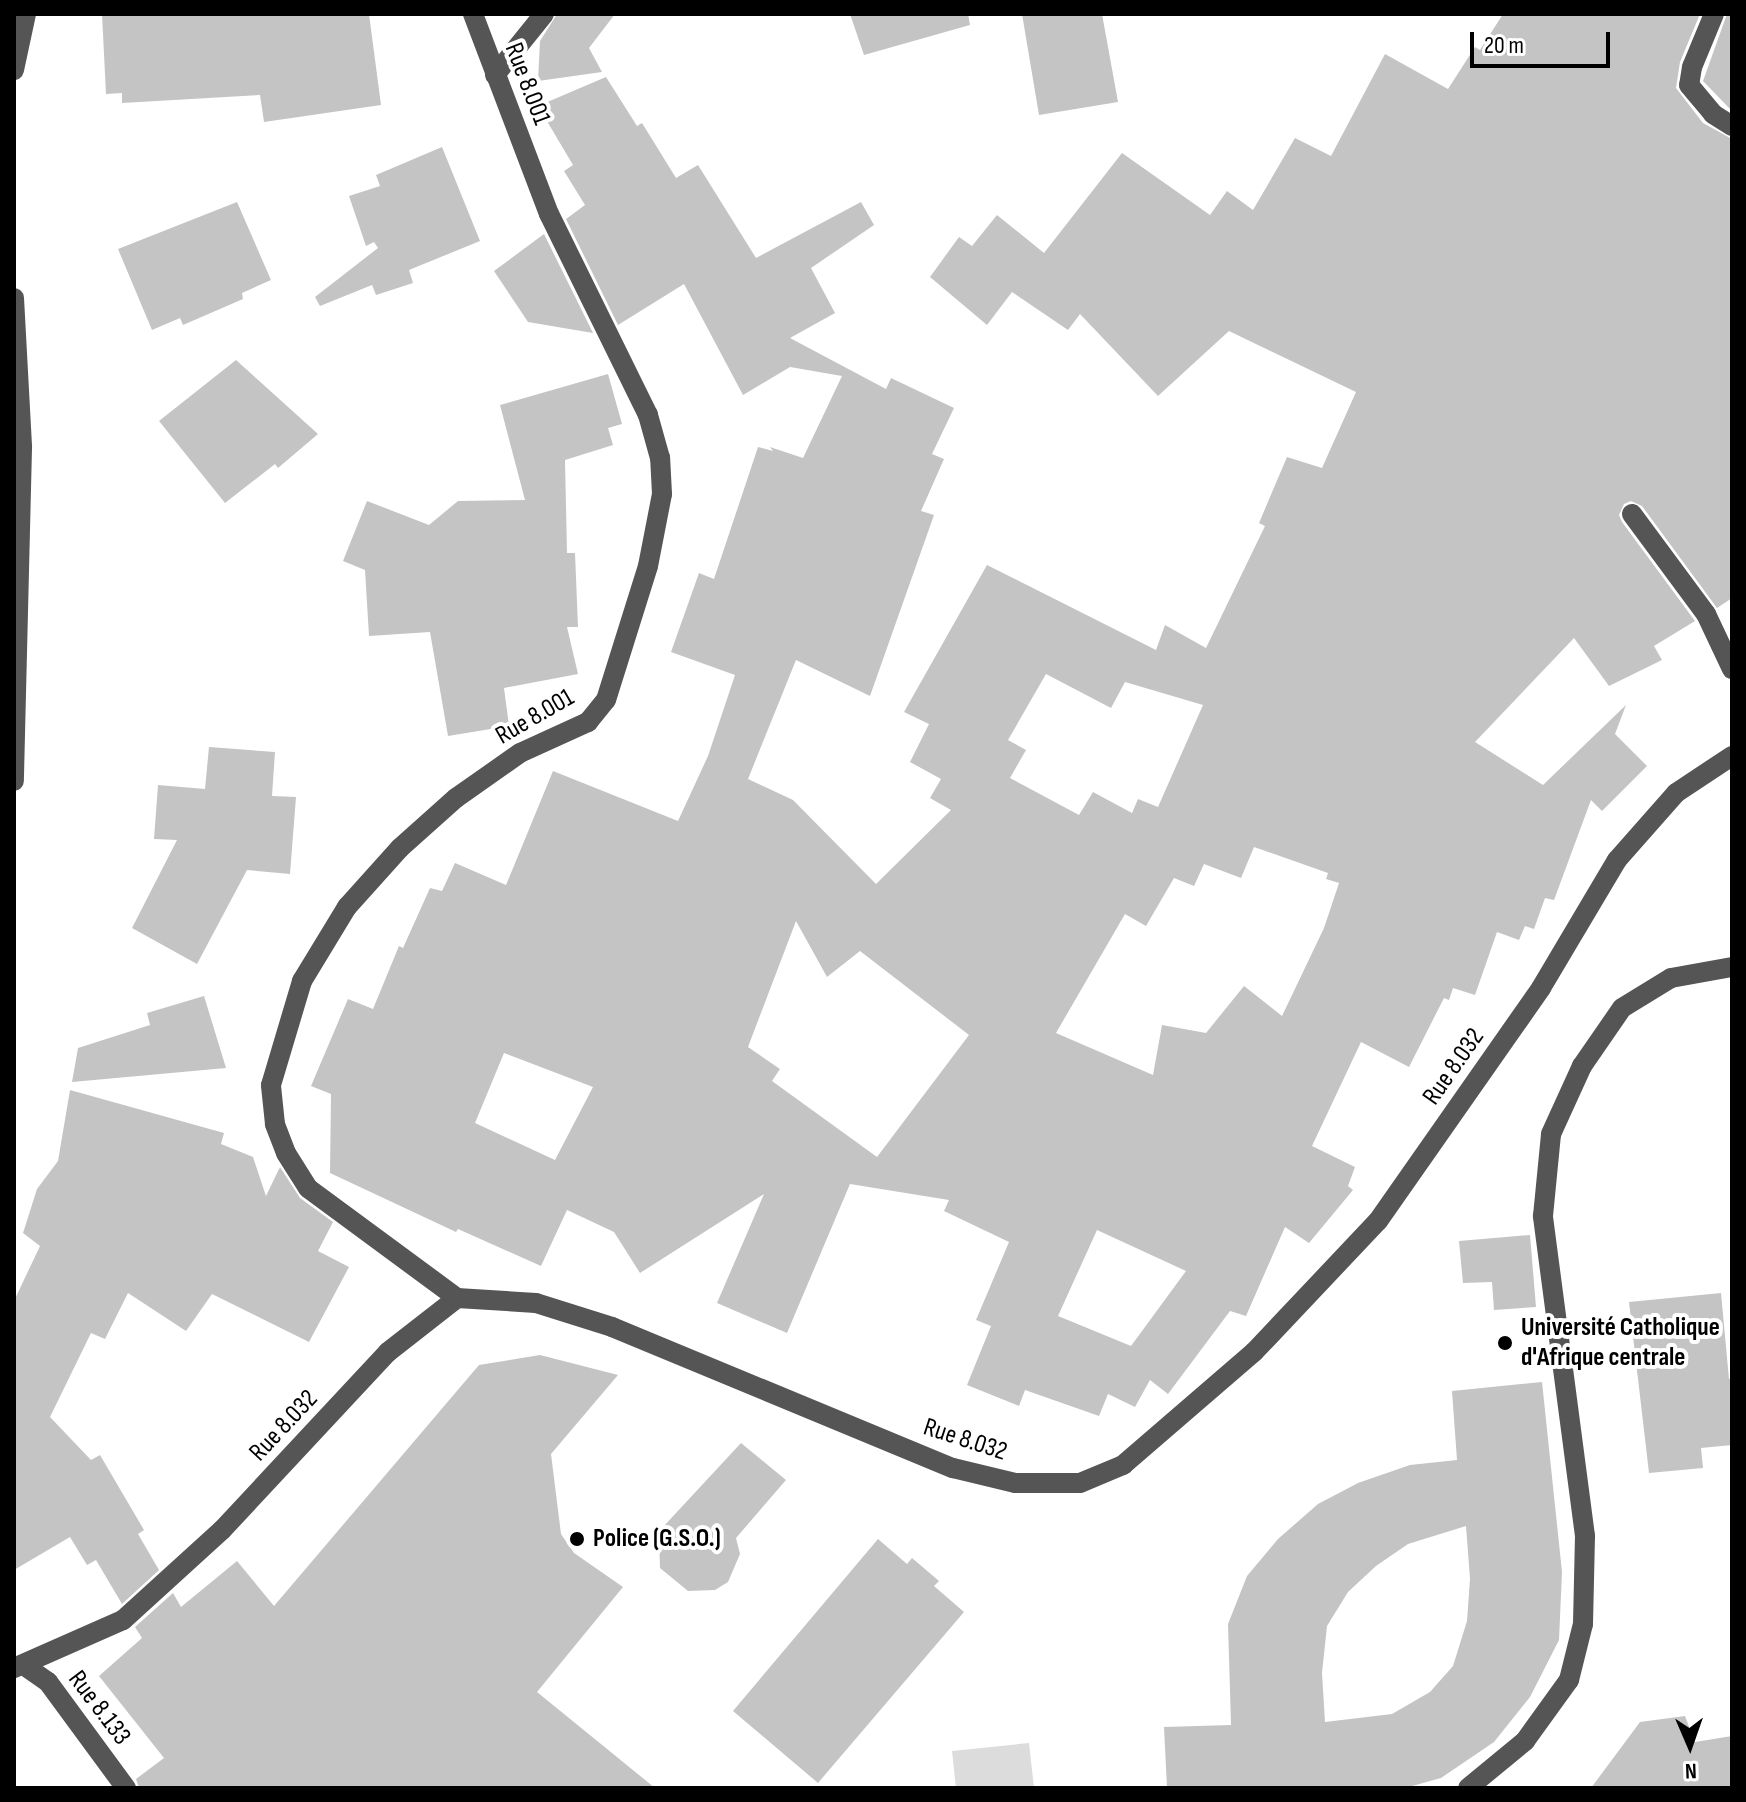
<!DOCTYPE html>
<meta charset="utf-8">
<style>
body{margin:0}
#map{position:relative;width:1746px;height:1802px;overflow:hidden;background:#fff;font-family:"Sofia Sans Condensed",sans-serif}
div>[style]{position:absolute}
.green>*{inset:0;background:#dcdcdc}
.building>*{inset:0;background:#c4c4c4}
.minor>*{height:20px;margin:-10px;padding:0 10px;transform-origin:10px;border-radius:10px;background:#555}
.dots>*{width:22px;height:22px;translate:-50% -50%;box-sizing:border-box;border:4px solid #fff;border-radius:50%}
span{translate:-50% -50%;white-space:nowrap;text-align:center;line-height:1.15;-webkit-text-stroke:8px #fff;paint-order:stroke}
.street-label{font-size:26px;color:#000}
.poi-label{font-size:26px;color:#000;font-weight:700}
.left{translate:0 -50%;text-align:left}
.frame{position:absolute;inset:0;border:16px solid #000;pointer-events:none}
.north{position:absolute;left:1650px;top:1706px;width:80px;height:80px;-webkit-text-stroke:6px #fff;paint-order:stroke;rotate:178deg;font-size:22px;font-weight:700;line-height:32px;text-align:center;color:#000}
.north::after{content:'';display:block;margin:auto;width:28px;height:36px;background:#000;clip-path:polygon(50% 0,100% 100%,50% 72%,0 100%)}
.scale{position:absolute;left:1470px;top:32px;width:140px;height:36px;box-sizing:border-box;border:4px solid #000;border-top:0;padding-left:10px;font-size:24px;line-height:28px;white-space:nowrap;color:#000;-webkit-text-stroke:6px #fff;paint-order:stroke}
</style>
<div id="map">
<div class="green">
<div style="clip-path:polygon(1029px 1743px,1034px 1788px,956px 1788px,952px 1751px)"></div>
</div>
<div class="building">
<div style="clip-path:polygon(102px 14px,369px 14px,381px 105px,264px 122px,260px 95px,122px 103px,122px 93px,106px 94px)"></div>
<div style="clip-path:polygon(557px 14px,615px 14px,589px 48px,602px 72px,538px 81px,540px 41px)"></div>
<div style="clip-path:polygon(850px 14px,968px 14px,970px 25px,864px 55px)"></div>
<div style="clip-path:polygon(1022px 14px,1102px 14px,1118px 102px,1039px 115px)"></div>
<div style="clip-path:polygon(evenodd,1503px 14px,1700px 14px,1680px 62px,1676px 88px,1703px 123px,1732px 139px,1732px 598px,1717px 608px,1642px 506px,1631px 501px,1624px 504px,1619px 515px,1622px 522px,1695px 621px,1654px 646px,1662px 660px,1609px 686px,1574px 638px,1475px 742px,1543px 785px,1626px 705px,1615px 734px,1647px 766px,1602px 811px,1591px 800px,1554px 900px,1545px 898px,1534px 929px,1525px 926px,1519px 940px,1497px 932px,1475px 995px,1453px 988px,1449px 1000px,1444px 998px,1409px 1067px,1361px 1042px,1312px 1146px,1355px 1167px,1348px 1186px,1353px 1190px,1309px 1243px,1285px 1227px,1246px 1316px,1230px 1311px,1168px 1394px,1150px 1380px,1135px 1407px,1108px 1394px,1099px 1416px,1025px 1390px,1019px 1406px,967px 1385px,991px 1326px,976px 1320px,1009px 1242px,944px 1211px,949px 1200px,850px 1184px,787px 1333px,717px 1303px,764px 1194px,640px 1273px,614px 1232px,567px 1210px,541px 1266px,458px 1229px,456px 1232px,330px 1173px,331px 1094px,311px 1086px,348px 999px,373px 1009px,399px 946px,403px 948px,430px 888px,442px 891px,455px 863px,506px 885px,553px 771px,678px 821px,708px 756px,735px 675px,671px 652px,699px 573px,714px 579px,758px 447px,773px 451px,770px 447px,803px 458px,842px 376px,790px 367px,743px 395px,684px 284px,618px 325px,566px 219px,585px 205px,564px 171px,573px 165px,538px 106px,606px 77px,637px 126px,642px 123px,676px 178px,698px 165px,756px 258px,861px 202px,874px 225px,811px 268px,835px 313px,790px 338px,886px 389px,891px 378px,954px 408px,932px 454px,944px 459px,921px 511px,934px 515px,870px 696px,796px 660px,748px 779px,793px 800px,876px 884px,951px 810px,930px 798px,941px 779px,910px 762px,929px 724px,904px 712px,987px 565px,1156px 650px,1165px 625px,1206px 648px,1265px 526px,1259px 523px,1287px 457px,1322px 468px,1356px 392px,1229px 331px,1158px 396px,1080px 314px,1068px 330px,1012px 292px,987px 325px,930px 277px,959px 237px,972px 246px,997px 215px,1044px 253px,1122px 153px,1210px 215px,1227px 191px,1253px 210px,1295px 138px,1331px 156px,1385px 54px,1448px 89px,1475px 47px,1480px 50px,1503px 14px,1046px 674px,1111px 708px,1125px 682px,1203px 705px,1158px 807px,1138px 799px,1132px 813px,1093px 792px,1079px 815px,1010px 778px,1026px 750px,1008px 740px,1046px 674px,1503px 14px,1254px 847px,1328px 873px,1326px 879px,1339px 883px,1324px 928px,1282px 1016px,1244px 986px,1206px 1033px,1162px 1025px,1153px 1075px,1056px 1033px,1125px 914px,1146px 926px,1174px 878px,1194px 886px,1204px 864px,1241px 878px,1254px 847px,1503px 14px,796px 921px,827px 977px,860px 951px,969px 1035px,877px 1157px,772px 1081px,780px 1069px,748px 1047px,796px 921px,1503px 14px,504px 1053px,593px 1087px,555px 1160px,475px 1123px,504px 1053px,1503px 14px,1097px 1230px,1186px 1271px,1131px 1346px,1058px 1316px,1097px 1230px)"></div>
<div style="clip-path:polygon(1727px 14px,1732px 14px,1732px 111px,1703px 81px)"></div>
<div style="clip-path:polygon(442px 147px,480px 241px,409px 270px,413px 283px,376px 295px,372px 285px,320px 306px,315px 297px,378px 248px,374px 242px,366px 246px,349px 196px,380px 186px,376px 175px)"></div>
<div style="clip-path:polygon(237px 202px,271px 280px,242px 293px,243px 299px,183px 325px,180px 318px,152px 330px,118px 249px)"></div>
<div style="clip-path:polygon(544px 234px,593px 333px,528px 322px,494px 271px)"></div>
<div style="clip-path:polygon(236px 360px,318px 434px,278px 468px,275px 464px,225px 503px,159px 421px)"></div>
<div style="clip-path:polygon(608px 374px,622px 424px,608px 428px,613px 445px,565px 460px,567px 553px,575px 553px,578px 627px,567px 627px,578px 674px,504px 688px,509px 726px,448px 736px,430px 632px,369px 636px,365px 570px,343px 561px,367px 501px,429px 525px,458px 501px,525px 500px,500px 405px)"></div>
<div style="clip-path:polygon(209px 747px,275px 752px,272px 796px,296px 797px,290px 874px,247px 870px,197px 964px,132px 928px,177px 840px,154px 839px,158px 785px,205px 789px)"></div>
<div style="clip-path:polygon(204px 996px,226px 1068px,72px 1082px,78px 1048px,150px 1025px,147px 1013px)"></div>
<div style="clip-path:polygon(70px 1090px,224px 1133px,221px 1144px,253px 1157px,266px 1196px,280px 1167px,300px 1198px,333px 1222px,318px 1251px,349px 1267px,309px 1342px,212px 1294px,186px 1331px,128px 1293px,105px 1339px,91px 1333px,50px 1417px,91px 1460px,100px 1455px,144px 1530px,138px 1534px,159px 1570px,122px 1604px,96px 1560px,87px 1565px,70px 1537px,14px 1570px,14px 1301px,40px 1246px,23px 1233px,37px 1189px,58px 1161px)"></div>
<div style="clip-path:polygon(1530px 1235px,1536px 1307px,1494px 1310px,1492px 1282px,1463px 1283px,1459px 1241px)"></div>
<div style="clip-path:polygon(1721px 1293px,1729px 1379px,1732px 1378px,1732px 1445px,1701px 1448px,1703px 1468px,1649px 1473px,1629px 1302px)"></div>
<div style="clip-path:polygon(540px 1355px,618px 1375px,551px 1454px,561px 1534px,574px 1553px,623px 1587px,537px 1692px,655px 1788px,139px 1788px,136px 1779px,164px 1758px,99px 1676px,142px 1638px,135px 1627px,173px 1593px,181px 1607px,237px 1561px,274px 1606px,479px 1365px)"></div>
<div style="clip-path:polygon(evenodd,1542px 1382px,1562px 1572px,1559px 1640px,1530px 1697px,1494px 1742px,1441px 1778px,1405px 1788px,1167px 1788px,1164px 1727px,1231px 1725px,1228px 1624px,1247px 1576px,1278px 1539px,1318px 1504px,1358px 1483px,1410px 1465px,1457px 1460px,1452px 1391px,1542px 1382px,1466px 1526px,1470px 1579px,1467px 1621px,1453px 1666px,1430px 1692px,1392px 1714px,1325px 1722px,1322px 1673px,1327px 1626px,1348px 1592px,1376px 1566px,1408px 1544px,1466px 1526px)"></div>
<div style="clip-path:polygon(741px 1443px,786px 1480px,736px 1538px,740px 1554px,728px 1582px,715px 1590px,688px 1591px,660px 1568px,659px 1538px,663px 1527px)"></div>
<div style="clip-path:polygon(878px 1539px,907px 1564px,912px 1558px,939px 1581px,934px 1586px,964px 1612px,818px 1783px,733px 1711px)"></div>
<div style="clip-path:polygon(1685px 1716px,1695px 1742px,1732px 1736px,1732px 1788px,1591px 1788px,1640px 1722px)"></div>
</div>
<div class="minor">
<div style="left:1714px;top:14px;width:57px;rotate:112.5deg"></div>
<div style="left:1692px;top:67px;width:18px;rotate:99deg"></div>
<div style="left:1689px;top:85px;width:38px;rotate:50deg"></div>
<div style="left:1713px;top:114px;width:22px;rotate:32deg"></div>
<div style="left:14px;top:70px;width:57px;rotate:-77.9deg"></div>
<div style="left:495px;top:75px;width:78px;rotate:-51.2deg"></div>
<div style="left:14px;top:298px;width:150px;rotate:86.9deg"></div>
<div style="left:22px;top:448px;width:333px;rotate:91.4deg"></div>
<div style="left:1632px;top:514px;width:124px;rotate:53.5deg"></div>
<div style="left:1706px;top:614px;width:61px;rotate:64.7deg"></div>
<div style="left:457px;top:1298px;width:185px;rotate:-143.6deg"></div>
<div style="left:308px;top:1188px;width:41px;rotate:-122.2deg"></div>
<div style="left:286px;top:1153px;width:31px;rotate:-111deg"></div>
<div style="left:275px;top:1124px;width:39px;rotate:-96deg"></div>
<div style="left:271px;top:1085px;width:109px;rotate:-73.4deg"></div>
<div style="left:302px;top:981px;width:87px;rotate:-58.7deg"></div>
<div style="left:347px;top:907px;width:79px;rotate:-48.1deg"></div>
<div style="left:400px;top:848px;width:75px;rotate:-41.8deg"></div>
<div style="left:456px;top:798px;width:78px;rotate:-35.1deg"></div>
<div style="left:520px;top:753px;width:75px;rotate:-24.5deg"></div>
<div style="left:588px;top:722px;width:28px;rotate:-51deg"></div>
<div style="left:606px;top:700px;width:140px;rotate:-72.6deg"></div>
<div style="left:648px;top:566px;width:73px;rotate:-79deg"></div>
<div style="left:662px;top:494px;width:36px;rotate:-93deg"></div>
<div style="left:660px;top:458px;width:45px;rotate:-105.6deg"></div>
<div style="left:648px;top:415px;width:224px;rotate:-116.2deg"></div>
<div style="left:549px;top:214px;width:214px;rotate:-110.8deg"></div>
<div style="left:25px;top:1666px;width:28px;rotate:35deg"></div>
<div style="left:48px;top:1682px;width:132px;rotate:53.7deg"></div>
<div style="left:14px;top:1668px;width:119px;rotate:-23.8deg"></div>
<div style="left:123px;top:1620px;width:134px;rotate:-42.3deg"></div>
<div style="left:222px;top:1530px;width:243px;rotate:-47deg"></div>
<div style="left:388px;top:1352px;width:88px;rotate:-38deg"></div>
<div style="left:457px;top:1298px;width:79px;rotate:3.6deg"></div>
<div style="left:536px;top:1303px;width:80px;rotate:17.5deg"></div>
<div style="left:612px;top:1327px;width:369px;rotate:22.5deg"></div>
<div style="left:953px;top:1468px;width:64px;rotate:13.6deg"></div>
<div style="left:1015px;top:1483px;width:65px"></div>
<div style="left:1080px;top:1483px;width:47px;rotate:-22.7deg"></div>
<div style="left:1123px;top:1465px;width:173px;rotate:-40.8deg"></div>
<div style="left:1254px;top:1352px;width:180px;rotate:-46.6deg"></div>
<div style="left:1378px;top:1221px;width:284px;rotate:-55deg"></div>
<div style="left:1541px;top:988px;width:149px;rotate:-59.3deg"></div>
<div style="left:1617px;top:860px;width:89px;rotate:-48.6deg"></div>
<div style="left:1676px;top:793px;width:67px;rotate:-33.5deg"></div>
<div style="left:1468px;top:1788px;width:74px;rotate:-39.5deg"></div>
<div style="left:1525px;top:1741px;width:75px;rotate:-54.2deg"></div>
<div style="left:1569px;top:1680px;width:58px;rotate:-76deg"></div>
<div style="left:1583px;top:1624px;width:88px;rotate:-88.7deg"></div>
<div style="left:1585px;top:1536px;width:323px;rotate:-97.5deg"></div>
<div style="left:1543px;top:1216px;width:82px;rotate:-84.4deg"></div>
<div style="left:1551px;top:1134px;width:75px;rotate:-65.5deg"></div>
<div style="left:1582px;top:1066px;width:70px;rotate:-55.4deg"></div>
<div style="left:1622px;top:1008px;width:57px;rotate:-31.5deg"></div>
<div style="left:1671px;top:978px;width:62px;rotate:-10.2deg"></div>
</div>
<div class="dots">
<div style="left:1505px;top:1343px;background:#000"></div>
<div style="left:577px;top:1539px;background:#000"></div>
</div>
<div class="street-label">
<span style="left:527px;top:84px;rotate:69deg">Rue 8.001</span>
<span style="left:535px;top:717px;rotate:-30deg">Rue 8.001</span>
<span style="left:1454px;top:1067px;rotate:-55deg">Rue 8.032</span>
<span style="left:284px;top:1426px;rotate:-47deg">Rue 8.032</span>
<span style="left:965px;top:1440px;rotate:18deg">Rue 8.032</span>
<span style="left:99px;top:1708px;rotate:53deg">Rue 8.133</span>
</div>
<div class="poi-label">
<span class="left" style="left:1521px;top:1343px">Université Catholique<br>d'Afrique centrale</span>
<span class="left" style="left:593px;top:1539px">Police (G.S.O.)</span>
</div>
<div class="frame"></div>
<div class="north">N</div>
<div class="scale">20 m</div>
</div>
